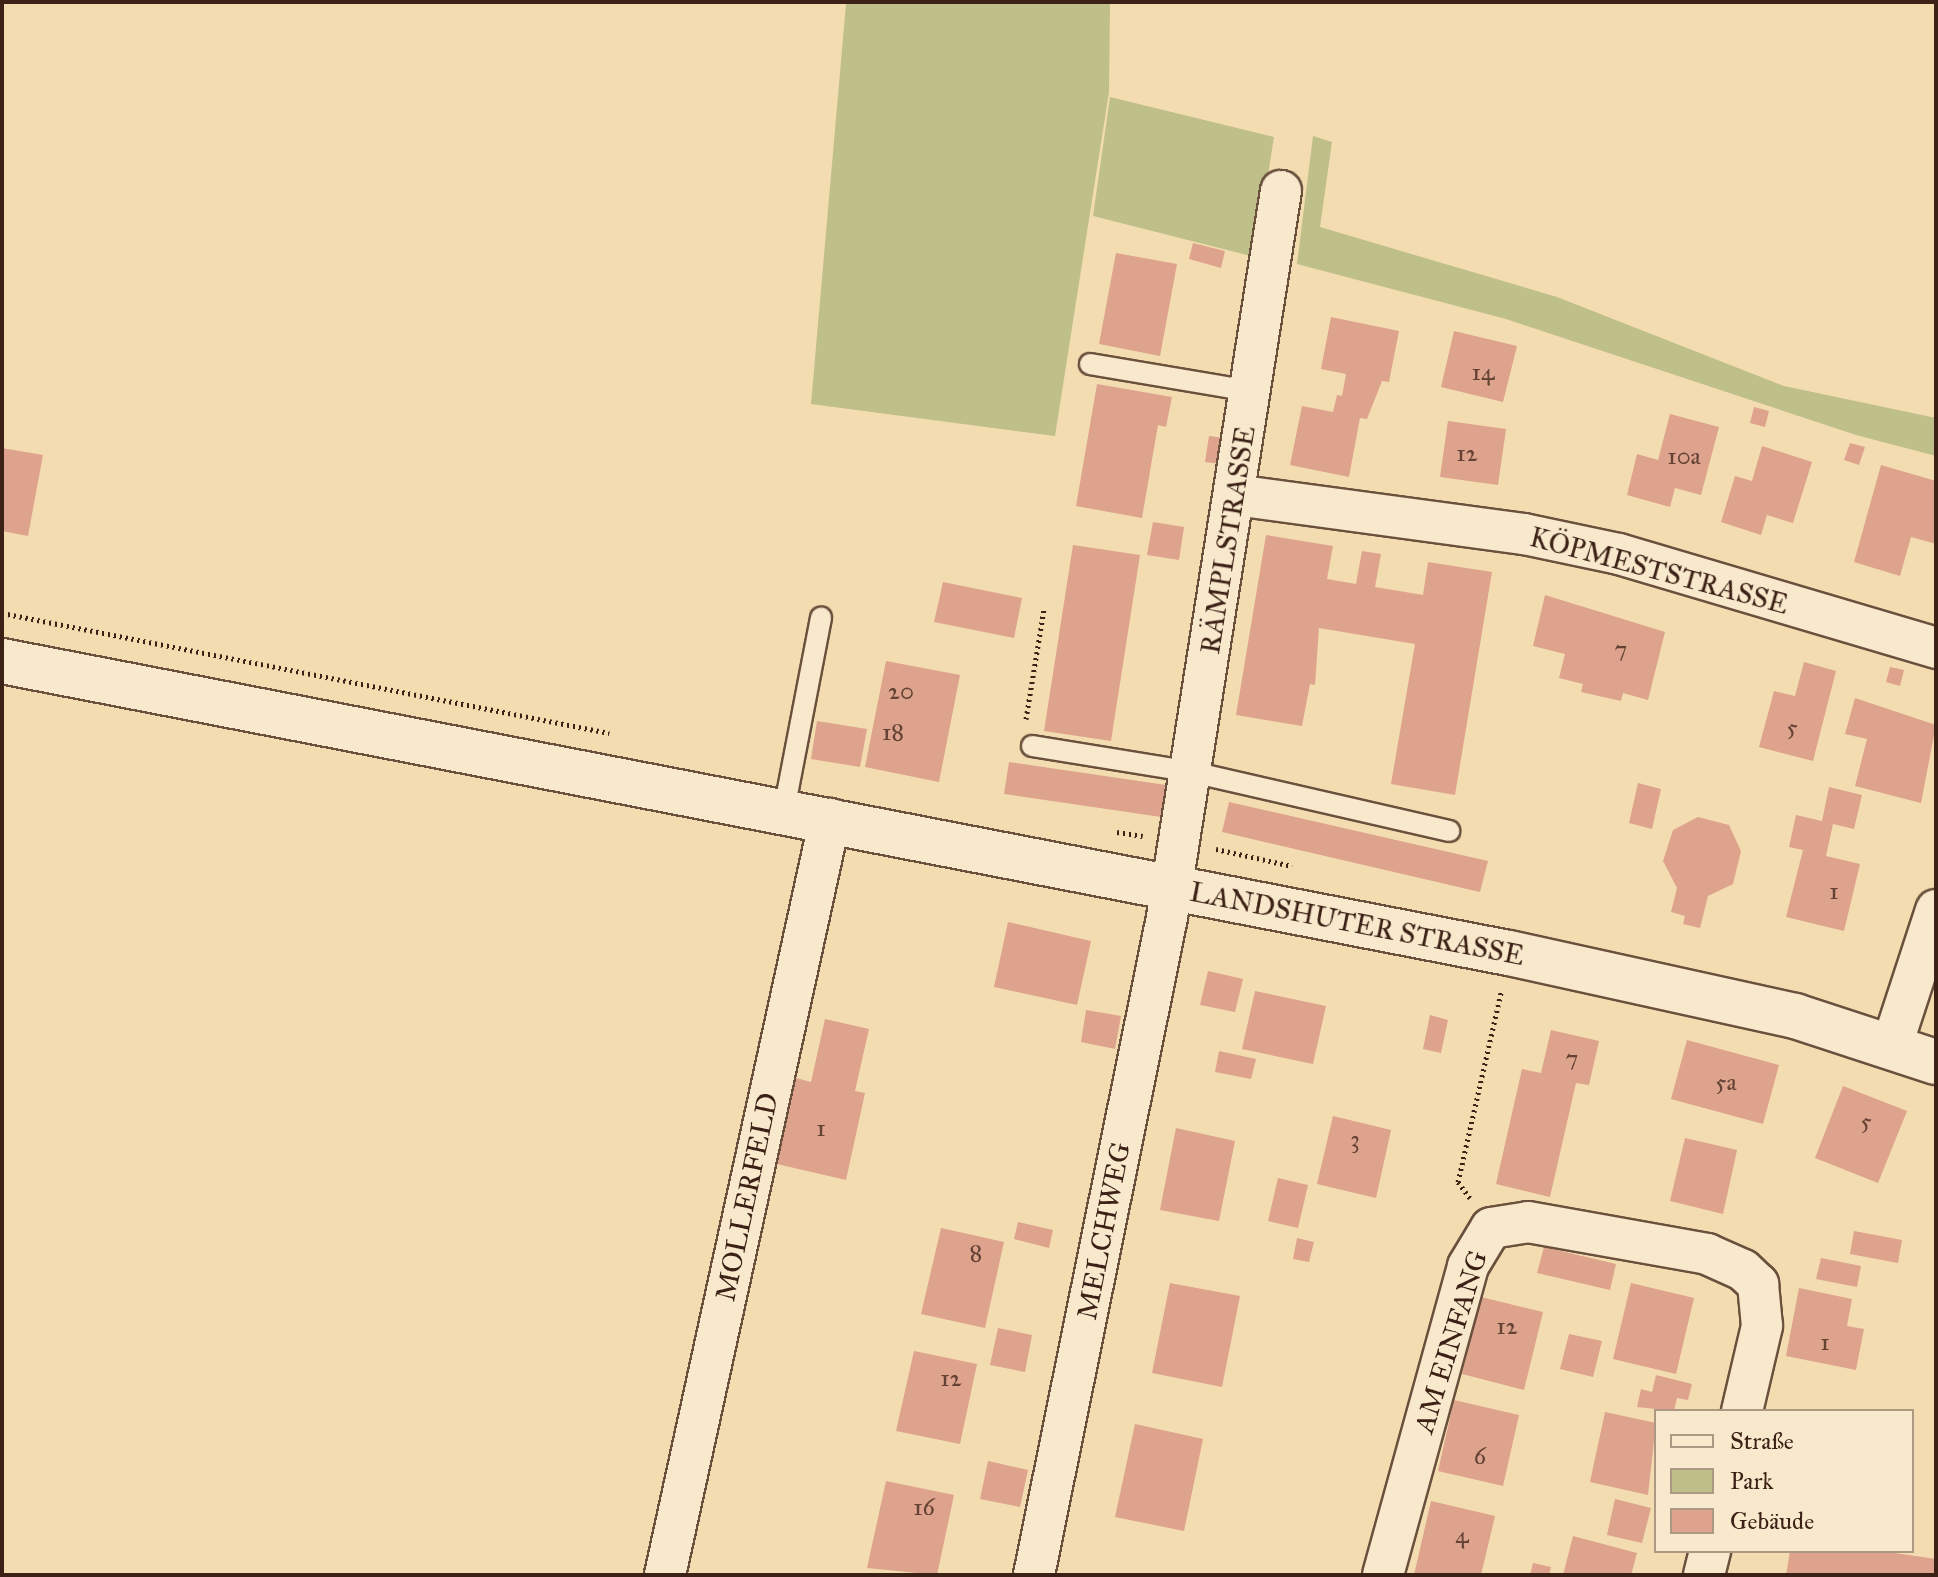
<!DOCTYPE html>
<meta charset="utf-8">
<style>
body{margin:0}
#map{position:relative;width:1938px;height:1577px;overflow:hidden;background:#f4dcb1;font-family:"IM FELL Great Primer",serif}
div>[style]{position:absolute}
.green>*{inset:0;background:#bebf89}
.building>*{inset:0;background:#dda38c}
.path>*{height:5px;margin-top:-2.5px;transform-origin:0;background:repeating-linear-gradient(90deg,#3c2116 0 2px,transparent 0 6px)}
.roads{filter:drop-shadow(2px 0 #6a503d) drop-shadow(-2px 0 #6a503d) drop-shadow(0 2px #6a503d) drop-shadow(0 -2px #6a503d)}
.lane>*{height:20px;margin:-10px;padding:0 10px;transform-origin:10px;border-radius:10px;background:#f8e8cc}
.street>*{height:40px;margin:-20px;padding:0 20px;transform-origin:20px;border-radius:20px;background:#f8e8cc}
.secondary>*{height:44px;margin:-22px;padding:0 22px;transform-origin:22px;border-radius:22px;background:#f8e8cc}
span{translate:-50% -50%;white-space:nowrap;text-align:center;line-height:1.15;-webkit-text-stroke:6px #f8e8cc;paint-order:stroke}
.number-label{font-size:24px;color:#644234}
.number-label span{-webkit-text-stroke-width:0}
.street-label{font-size:28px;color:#3c2116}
.frame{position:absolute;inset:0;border:4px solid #3c2116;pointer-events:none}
.legend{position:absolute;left:1654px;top:1409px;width:260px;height:144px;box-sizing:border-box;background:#f8e8cc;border:2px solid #ad9883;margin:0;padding:10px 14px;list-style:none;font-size:24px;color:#3c2116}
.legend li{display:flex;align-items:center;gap:16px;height:40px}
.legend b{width:40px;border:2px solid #ad9883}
</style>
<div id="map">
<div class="green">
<div style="clip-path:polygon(1110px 2px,1109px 92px,1055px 436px,811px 404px,846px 4px)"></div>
<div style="clip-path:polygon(1110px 97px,1274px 137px,1255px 257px,1093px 216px)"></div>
<div style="clip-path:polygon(1313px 136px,1332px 142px,1320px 227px,1557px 297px,1784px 386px,1936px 418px,1936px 456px,1856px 435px,1506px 319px,1297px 264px)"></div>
</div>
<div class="building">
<div style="clip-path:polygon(1193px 243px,1225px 251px,1221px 268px,1189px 259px)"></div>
<div style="clip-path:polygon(1116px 253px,1177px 264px,1160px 356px,1099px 344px)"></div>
<div style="clip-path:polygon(1331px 317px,1399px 331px,1389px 382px,1382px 381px,1367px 419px,1360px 418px,1349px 477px,1290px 465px,1302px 406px,1333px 412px,1337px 395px,1342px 396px,1346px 374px,1321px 369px)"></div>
<div style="clip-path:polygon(1454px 331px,1517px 346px,1503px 402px,1441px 387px)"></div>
<div style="clip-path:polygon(1097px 384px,1172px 397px,1166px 427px,1158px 425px,1142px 518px,1076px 506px)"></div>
<div style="clip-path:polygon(1754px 407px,1769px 411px,1765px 427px,1750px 423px)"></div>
<div style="clip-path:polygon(1670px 414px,1719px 427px,1701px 495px,1675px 488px,1670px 507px,1627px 495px,1637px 454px,1658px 460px)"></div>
<div style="clip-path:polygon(1448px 421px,1506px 429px,1498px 485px,1440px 477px)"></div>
<div style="clip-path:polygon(1209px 436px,1225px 438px,1221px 464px,1205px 462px)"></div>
<div style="clip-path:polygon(1850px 443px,1865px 447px,1859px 465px,1844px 460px)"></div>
<div style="clip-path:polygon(1762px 446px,1812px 462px,1793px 523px,1767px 515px,1761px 535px,1721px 522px,1735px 476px,1752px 481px)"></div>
<div style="clip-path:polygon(2px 448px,43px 455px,28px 536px,2px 531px)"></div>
<div style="clip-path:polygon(1881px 465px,1936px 481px,1936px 544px,1911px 537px,1900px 576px,1854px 562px)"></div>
<div style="clip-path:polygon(1153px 522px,1184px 527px,1179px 560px,1147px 555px)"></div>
<div style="clip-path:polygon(1266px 535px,1333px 546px,1327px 579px,1356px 584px,1362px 551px,1381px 554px,1375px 587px,1423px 595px,1428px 562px,1492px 572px,1455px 795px,1391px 784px,1415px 644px,1319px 628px,1315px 685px,1310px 684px,1302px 726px,1236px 715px)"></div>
<div style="clip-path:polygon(1073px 545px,1140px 555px,1111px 741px,1044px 731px)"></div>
<div style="clip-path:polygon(943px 582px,1022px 598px,1014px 638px,934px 622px)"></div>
<div style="clip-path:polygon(1545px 595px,1665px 632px,1648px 700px,1623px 693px,1621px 701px,1581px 692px,1583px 684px,1559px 678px,1565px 654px,1533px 646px)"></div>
<div style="clip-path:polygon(886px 661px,960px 675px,939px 782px,865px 767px)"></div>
<div style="clip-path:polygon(1804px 662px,1836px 671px,1813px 761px,1759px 747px,1774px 691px,1795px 696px)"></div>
<div style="clip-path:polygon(1890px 667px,1904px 670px,1900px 686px,1886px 682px)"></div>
<div style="clip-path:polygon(1855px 698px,1936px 725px,1921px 803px,1855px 786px,1867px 739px,1845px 734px)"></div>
<div style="clip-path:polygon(817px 721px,867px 729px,860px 767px,811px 759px)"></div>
<div style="clip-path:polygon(1009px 762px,1173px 786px,1168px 818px,1004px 794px)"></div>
<div style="clip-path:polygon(1638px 783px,1661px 789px,1652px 829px,1629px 823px)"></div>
<div style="clip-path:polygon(1829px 787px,1862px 795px,1854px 829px,1833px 824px,1826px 856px,1860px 864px,1844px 931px,1786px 917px,1803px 850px,1789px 847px,1796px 815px,1822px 821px)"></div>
<div style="clip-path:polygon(1229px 802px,1488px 861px,1480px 892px,1222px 832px)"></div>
<div style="clip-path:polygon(1698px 817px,1729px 825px,1741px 851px,1733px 884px,1708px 896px,1700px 928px,1683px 924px,1685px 916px,1671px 912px,1677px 888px,1663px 861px,1673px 830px)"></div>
<div style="clip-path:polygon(1008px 922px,1091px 941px,1077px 1005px,994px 987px)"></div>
<div style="clip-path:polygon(1208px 971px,1243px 979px,1235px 1012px,1200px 1005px)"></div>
<div style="clip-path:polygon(1255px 991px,1326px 1006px,1313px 1064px,1242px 1049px)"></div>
<div style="clip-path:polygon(1086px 1010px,1121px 1016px,1115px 1049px,1081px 1042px)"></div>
<div style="clip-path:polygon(1430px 1015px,1448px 1020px,1441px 1053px,1423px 1049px)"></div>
<div style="clip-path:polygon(825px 1019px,869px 1029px,855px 1091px,865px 1093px,846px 1180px,777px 1164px,796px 1078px,811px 1082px)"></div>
<div style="clip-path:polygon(1551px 1030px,1599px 1041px,1589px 1085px,1576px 1083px,1550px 1197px,1496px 1184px,1522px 1069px,1541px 1073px)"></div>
<div style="clip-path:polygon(1687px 1040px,1779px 1065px,1763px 1124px,1671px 1099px)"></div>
<div style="clip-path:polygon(1219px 1051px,1256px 1059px,1251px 1079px,1215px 1072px)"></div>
<div style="clip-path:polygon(1843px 1086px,1907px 1111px,1878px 1183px,1815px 1158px)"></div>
<div style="clip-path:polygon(1333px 1116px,1391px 1130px,1376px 1198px,1317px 1184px)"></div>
<div style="clip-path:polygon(1176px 1128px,1235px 1141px,1219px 1221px,1160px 1210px)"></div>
<div style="clip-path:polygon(1685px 1138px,1737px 1150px,1723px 1214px,1670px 1201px)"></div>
<div style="clip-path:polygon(1278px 1178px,1308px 1185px,1298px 1228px,1268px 1221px)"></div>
<div style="clip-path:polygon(1018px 1222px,1053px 1230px,1049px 1248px,1014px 1239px)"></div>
<div style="clip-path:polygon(941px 1228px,1004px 1242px,985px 1328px,921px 1314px)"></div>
<div style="clip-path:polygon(1854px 1231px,1902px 1240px,1898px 1263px,1850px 1254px)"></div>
<div style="clip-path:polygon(1297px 1238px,1314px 1242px,1309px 1262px,1293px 1259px)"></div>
<div style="clip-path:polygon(1544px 1247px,1616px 1264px,1610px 1290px,1537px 1273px)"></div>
<div style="clip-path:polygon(1821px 1258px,1861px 1266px,1857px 1287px,1816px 1279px)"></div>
<div style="clip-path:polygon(1170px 1283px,1240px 1296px,1222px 1387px,1152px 1373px)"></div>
<div style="clip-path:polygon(1631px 1283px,1694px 1298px,1676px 1374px,1613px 1359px)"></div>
<div style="clip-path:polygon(1799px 1288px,1852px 1299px,1847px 1326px,1864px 1329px,1856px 1370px,1786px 1356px)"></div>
<div style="clip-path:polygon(1481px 1297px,1543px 1312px,1524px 1390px,1462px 1374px)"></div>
<div style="clip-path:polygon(998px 1328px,1032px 1335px,1025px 1372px,990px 1365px)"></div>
<div style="clip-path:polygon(1569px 1334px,1602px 1341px,1593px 1377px,1560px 1369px)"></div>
<div style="clip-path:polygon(914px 1351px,977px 1364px,960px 1444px,896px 1431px)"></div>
<div style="clip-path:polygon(1656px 1375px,1692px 1384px,1688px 1400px,1677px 1398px,1674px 1411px,1637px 1407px,1641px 1389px,1652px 1392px)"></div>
<div style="clip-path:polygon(1454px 1400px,1519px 1415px,1503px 1486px,1438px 1471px)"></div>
<div style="clip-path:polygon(1605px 1412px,1656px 1423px,1648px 1495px,1590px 1482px)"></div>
<div style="clip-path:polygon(1135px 1424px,1203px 1439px,1184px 1531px,1115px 1517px)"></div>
<div style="clip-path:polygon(988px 1461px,1028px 1470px,1020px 1507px,980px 1499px)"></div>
<div style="clip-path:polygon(886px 1481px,954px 1495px,937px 1575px,867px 1568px)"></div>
<div style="clip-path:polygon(1615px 1499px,1651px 1508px,1642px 1543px,1607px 1535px)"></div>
<div style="clip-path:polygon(1431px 1501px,1495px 1516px,1481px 1575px,1414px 1575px)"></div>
<div style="clip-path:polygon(1573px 1536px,1637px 1553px,1631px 1575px,1563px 1575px)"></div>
<div style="clip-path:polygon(1790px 1551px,1881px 1551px,1936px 1559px,1936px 1575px,1786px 1575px)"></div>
<div style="clip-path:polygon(1533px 1563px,1551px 1567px,1549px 1575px,1530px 1575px)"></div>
</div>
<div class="path">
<div style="left:2px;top:613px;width:619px;rotate:11.18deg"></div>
<div style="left:1026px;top:719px;width:111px;rotate:-80.7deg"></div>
<div style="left:1117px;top:832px;width:26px;rotate:9deg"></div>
<div style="left:1216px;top:849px;width:78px;rotate:12.6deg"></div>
<div style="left:1470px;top:1198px;width:20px;rotate:-127deg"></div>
<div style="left:1458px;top:1182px;width:195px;rotate:-77.2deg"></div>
</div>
<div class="roads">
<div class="lane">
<div style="left:1090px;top:364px;width:162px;rotate:9.6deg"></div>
<div style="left:1032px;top:746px;width:162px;rotate:9.2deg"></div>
<div style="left:1192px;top:772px;width:264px;rotate:12.9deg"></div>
<div style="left:784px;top:810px;width:196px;rotate:-79.1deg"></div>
</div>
<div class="street">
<div style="left:1235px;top:495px;width:292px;rotate:7.7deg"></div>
<div style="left:1524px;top:534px;width:97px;rotate:11.9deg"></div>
<div style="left:1619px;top:554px;width:331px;rotate:16.5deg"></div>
<div style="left:1892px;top:1045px;width:142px;rotate:-71.9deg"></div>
<div style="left:665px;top:1575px;width:774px;rotate:-77.69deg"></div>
<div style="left:1034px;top:1575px;width:671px;rotate:-78.57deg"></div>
<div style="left:1167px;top:917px;width:735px;rotate:-81.08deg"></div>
<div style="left:1383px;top:1575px;width:320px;rotate:-74.6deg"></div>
<div style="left:1468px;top:1266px;width:44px;rotate:-58.8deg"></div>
<div style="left:1491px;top:1228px;width:37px;rotate:-9deg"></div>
<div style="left:1528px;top:1222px;width:182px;rotate:10.1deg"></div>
<div style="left:1707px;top:1254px;width:39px;rotate:24deg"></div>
<div style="left:1743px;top:1270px;width:21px;rotate:43deg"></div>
<div style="left:1758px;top:1284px;width:42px;rotate:84.6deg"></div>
<div style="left:1762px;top:1326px;width:87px;rotate:103.2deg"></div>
<div style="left:1704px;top:1575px;width:25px;rotate:-76deg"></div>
</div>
<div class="secondary">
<div style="left:2px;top:661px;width:1535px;rotate:10.97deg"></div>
<div style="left:1509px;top:953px;width:293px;rotate:12.4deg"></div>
<div style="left:1795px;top:1016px;width:148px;rotate:18.1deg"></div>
</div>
</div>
<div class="number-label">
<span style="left:1483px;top:373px">14</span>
<span style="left:1467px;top:454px">12</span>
<span style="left:1684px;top:457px">10a</span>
<span style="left:1621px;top:650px">7</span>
<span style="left:901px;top:692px">20</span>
<span style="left:1792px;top:728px">5</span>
<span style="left:893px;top:733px">18</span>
<span style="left:1834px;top:892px">1</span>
<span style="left:1572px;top:1059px">7</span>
<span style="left:1726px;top:1083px">5a</span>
<span style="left:1866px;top:1122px">5</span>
<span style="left:821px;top:1129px">1</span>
<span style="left:1355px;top:1140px">3</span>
<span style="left:976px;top:1254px">8</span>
<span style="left:1507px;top:1327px">12</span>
<span style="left:1825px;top:1343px">1</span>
<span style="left:951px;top:1379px">12</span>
<span style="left:1480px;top:1457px">6</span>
<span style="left:924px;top:1508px">16</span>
<span style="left:1462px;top:1536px">4</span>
</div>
<div class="street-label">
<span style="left:1228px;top:540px;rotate:-81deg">RÄMPLSTRASSE</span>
<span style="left:1659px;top:571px;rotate:15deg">KÖPMESTSTRASSE</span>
<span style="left:1357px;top:924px;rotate:11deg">LANDSHUTER STRASSE</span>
<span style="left:747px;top:1197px;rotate:-78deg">MOLLERFELD</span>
<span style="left:1104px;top:1231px;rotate:-79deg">MELCHWEG</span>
<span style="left:1451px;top:1342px;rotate:-73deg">AM EINFANG</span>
</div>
<div class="frame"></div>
<ul class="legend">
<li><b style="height:10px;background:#f8e8cc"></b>Straße</li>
<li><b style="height:22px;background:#bebf89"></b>Park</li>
<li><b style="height:22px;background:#dda38c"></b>Gebäude</li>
</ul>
</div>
